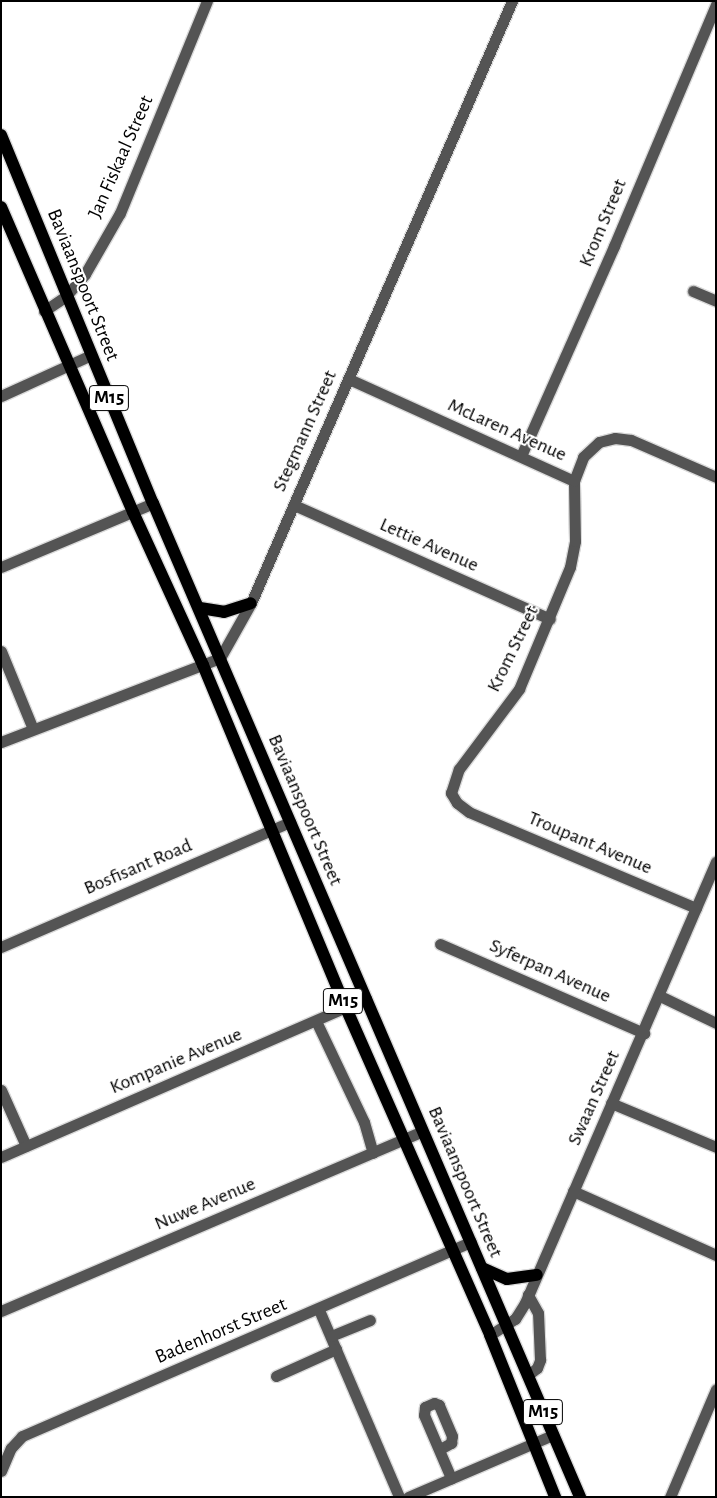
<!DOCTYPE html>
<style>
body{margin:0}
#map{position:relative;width:717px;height:1498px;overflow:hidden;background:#fff;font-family:"Alegreya Sans",sans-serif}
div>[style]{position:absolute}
.roads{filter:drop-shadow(1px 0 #dbdbdb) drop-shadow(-1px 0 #dbdbdb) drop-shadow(0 1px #dbdbdb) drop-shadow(0 -1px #dbdbdb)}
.minor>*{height:11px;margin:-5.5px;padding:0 5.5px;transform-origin:5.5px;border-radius:5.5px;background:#545454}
.major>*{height:12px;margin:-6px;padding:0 6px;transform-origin:6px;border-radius:6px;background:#000}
span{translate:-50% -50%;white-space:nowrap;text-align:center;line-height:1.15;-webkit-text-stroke:4px #fff;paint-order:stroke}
.shield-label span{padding:1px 4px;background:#fff;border:1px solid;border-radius:4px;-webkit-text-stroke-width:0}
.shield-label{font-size:19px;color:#000;font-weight:700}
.street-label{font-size:20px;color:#000}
.frame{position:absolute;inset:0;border:2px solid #000;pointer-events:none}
</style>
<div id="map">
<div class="roads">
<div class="minor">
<div style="left:693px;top:291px;width:25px;rotate:23deg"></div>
<div style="left:44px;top:311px;width:27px;rotate:-34deg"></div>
<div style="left:66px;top:296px;width:29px;rotate:-49deg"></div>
<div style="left:85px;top:274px;width:70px;rotate:-60.2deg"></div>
<div style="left:120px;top:213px;width:229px;rotate:-67.7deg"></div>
<div style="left:349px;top:379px;width:247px;rotate:24.4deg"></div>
<div style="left:1px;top:396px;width:99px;rotate:-24.5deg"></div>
<div style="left:521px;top:456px;width:230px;rotate:-66.1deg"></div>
<div style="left:614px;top:246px;width:263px;rotate:-67.1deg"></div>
<div style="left:294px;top:505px;width:280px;rotate:24deg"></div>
<div style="left:1px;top:567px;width:165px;rotate:-22.8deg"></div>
<div style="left:1px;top:651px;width:84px;rotate:67.7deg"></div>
<div style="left:1px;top:742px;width:235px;rotate:-21deg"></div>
<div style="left:220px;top:658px;width:63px;rotate:-60.6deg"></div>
<div style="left:251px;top:603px;width:656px;rotate:-66.56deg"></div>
<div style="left:696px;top:908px;width:246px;rotate:-157.1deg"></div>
<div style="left:469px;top:812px;width:15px;rotate:-143deg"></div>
<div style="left:457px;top:803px;width:12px;rotate:-121deg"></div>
<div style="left:451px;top:793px;width:25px;rotate:-72deg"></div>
<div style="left:459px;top:769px;width:100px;rotate:-53.1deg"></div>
<div style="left:519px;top:689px;width:132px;rotate:-67.3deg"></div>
<div style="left:570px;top:567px;width:26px;rotate:-79deg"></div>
<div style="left:575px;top:541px;width:60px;rotate:-91deg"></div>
<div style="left:574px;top:481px;width:26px;rotate:-69deg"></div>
<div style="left:583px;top:457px;width:22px;rotate:-43deg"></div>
<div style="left:599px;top:442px;width:16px;rotate:-14deg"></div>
<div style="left:615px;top:438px;width:16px;rotate:7deg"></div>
<div style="left:631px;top:440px;width:93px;rotate:23.5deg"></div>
<div style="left:440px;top:944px;width:223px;rotate:23.6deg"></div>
<div style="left:1px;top:947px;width:315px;rotate:-23.4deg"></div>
<div style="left:660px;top:996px;width:62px;rotate:25.7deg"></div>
<div style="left:316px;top:1021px;width:112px;rotate:64.6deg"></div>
<div style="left:364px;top:1122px;width:32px;rotate:74deg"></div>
<div style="left:1px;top:1090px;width:61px;rotate:65.9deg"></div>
<div style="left:611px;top:1103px;width:114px;rotate:22.7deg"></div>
<div style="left:1px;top:1157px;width:398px;rotate:-23.5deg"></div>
<div style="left:573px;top:1191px;width:157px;rotate:24.1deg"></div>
<div style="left:319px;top:1310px;width:203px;rotate:66.8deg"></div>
<div style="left:1px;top:1311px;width:458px;rotate:-23.1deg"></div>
<div style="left:490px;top:1335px;width:30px;rotate:-33deg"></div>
<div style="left:515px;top:1319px;width:19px;rotate:-58deg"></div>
<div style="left:525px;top:1303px;width:481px;rotate:-66.6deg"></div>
<div style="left:331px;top:1336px;width:42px;rotate:-22.3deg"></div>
<div style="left:528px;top:1375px;width:11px;rotate:-38deg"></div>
<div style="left:537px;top:1368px;width:9px;rotate:-69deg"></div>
<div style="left:540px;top:1360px;width:47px;rotate:-92.4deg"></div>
<div style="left:538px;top:1313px;width:21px;rotate:-119deg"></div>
<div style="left:276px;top:1376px;width:66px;rotate:-24.2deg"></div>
<div style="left:440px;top:1449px;width:13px;rotate:-29deg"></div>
<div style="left:451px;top:1443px;width:7px;rotate:-82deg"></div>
<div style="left:452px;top:1436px;width:34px;rotate:-113deg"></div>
<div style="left:439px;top:1405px;width:5px;rotate:-158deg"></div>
<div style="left:434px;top:1403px;width:10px;rotate:156deg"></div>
<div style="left:425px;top:1407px;width:8px;rotate:97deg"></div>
<div style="left:424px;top:1415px;width:69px;rotate:66.8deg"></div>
<div style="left:1px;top:1471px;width:25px;rotate:-67deg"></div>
<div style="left:11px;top:1448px;width:16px;rotate:-47deg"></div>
<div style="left:22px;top:1436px;width:489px;rotate:-23.4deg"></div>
<div style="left:408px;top:1497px;width:158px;rotate:-23.2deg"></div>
<div style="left:670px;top:1497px;width:117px;rotate:-66.9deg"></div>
</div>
<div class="major">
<div style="left:1px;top:135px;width:398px;rotate:67.6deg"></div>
<div style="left:153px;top:503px;width:1082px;rotate:66.75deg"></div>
<div style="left:1px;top:207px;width:332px;rotate:66.6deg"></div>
<div style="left:133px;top:512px;width:168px;rotate:65.4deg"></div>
<div style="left:203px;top:665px;width:372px;rotate:67.4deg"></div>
<div style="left:346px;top:1008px;width:357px;rotate:66.2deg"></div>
<div style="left:490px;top:1335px;width:175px;rotate:68.1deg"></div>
<div style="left:200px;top:608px;width:24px;rotate:9deg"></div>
<div style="left:224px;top:612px;width:28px;rotate:-18deg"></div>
<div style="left:482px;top:1268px;width:27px;rotate:24deg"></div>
<div style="left:507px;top:1279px;width:30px;rotate:-8deg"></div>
</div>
</div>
<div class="shield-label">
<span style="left:109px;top:398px">M15</span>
<span style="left:343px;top:1001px">M15</span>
<span style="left:543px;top:1412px">M15</span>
</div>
<div class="street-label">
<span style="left:121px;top:157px;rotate:-66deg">Jan Fiskaal Street</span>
<span style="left:603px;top:223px;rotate:-67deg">Krom Street</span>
<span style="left:83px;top:285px;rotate:68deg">Baviaanspoort Street</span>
<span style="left:507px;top:430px;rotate:24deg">McLaren Avenue</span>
<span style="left:305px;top:431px;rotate:-66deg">Stegmann Street</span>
<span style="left:429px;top:545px;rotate:24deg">Lettie Avenue</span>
<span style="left:513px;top:649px;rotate:-64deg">Krom Street</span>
<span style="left:305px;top:810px;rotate:67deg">Baviaanspoort Street</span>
<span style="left:590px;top:843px;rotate:23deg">Troupant Avenue</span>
<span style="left:138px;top:867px;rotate:-23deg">Bosfisant Road</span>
<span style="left:550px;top:971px;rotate:24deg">Syferpan Avenue</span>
<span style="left:176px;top:1061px;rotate:-23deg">Kompanie Avenue</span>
<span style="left:594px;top:1098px;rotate:-66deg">Swaan Street</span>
<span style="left:465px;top:1182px;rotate:67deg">Baviaanspoort Street</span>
<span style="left:205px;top:1204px;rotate:-23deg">Nuwe Avenue</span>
<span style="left:221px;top:1331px;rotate:-23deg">Badenhorst Street</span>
</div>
<div class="frame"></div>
</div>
